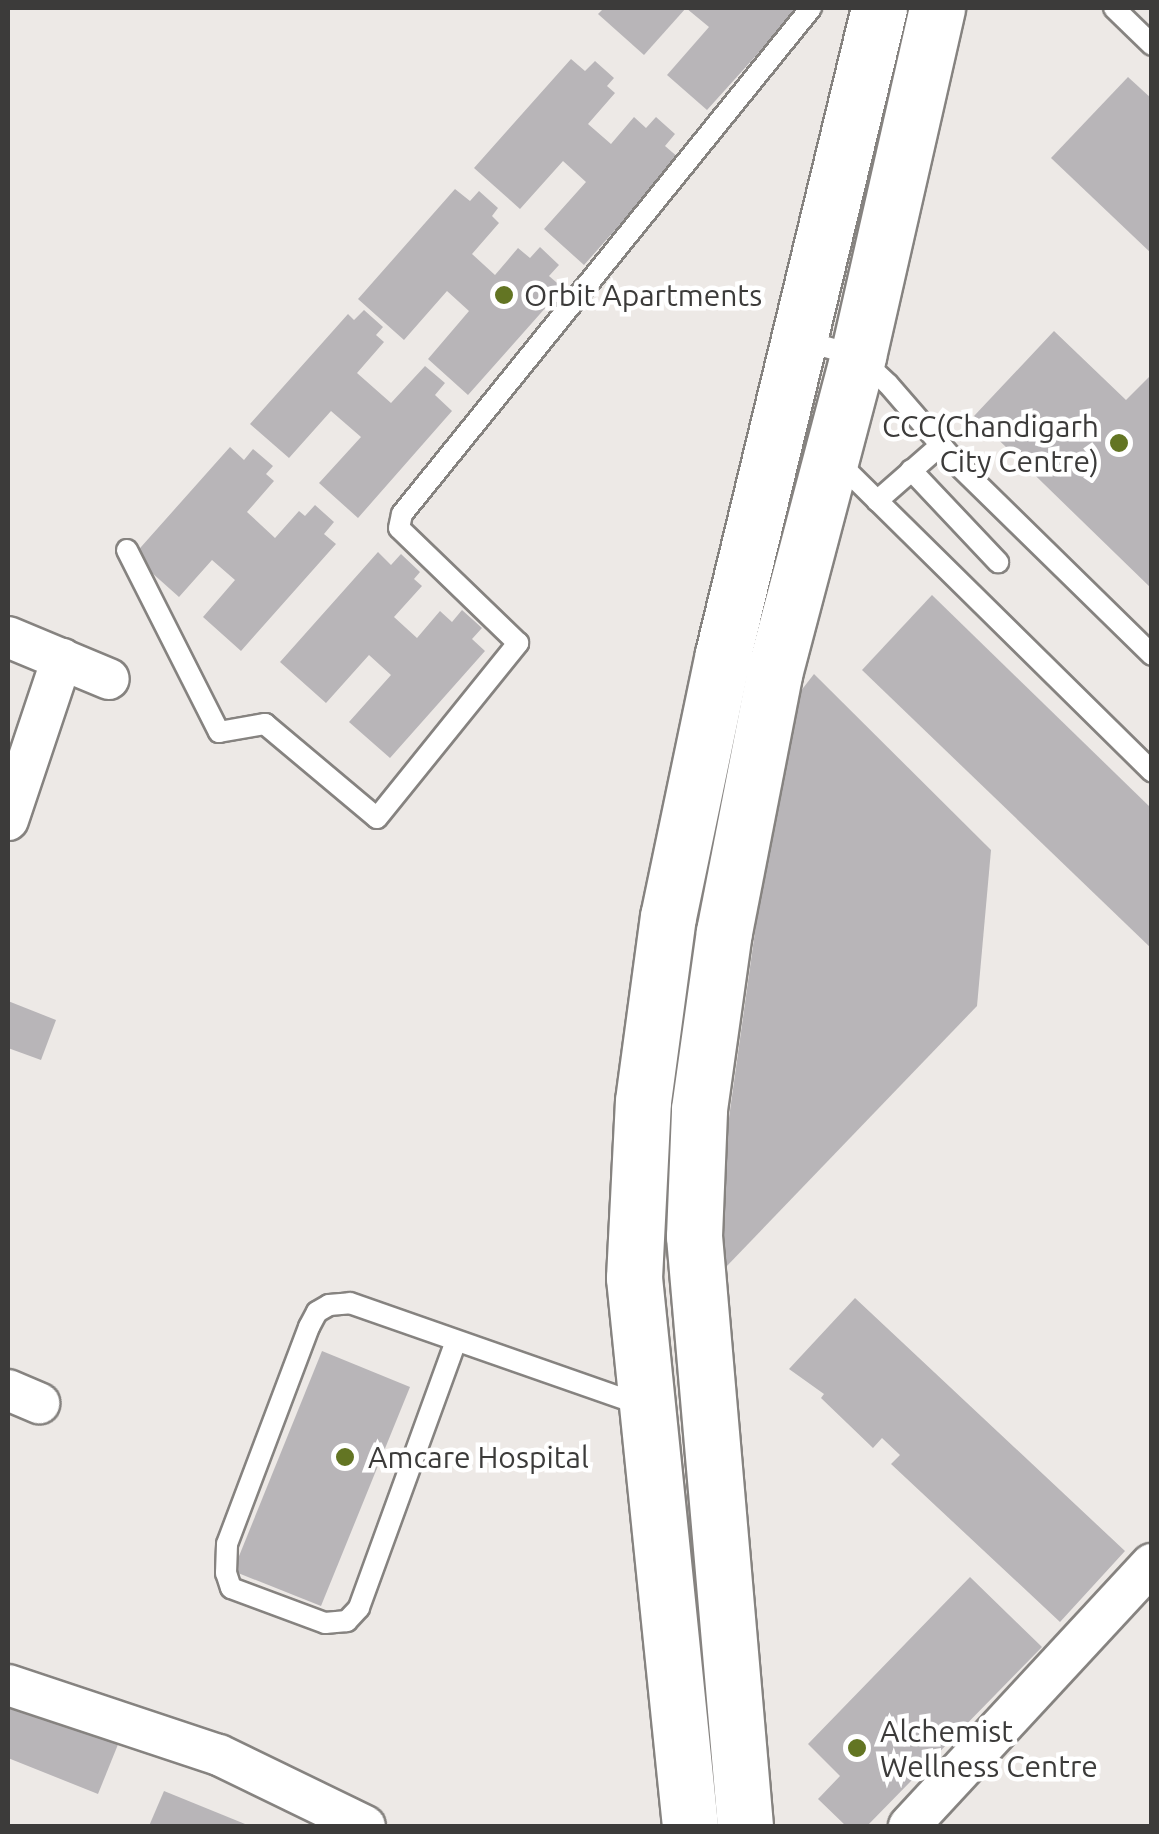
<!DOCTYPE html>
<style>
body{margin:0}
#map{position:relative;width:1159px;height:1834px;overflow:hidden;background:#ede9e6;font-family:Ubuntu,sans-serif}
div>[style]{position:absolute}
.building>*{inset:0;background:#b8b5b8}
.roads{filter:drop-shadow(2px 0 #868380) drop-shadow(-2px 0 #868380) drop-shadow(0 2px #868380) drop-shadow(0 -2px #868380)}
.lane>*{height:20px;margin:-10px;padding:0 10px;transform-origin:10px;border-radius:10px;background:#fff}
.street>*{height:40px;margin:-20px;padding:0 20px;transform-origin:20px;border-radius:20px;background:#fff}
.secondary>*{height:55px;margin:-27.5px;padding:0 27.5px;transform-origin:27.5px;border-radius:27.5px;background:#fff}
.dots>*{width:28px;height:28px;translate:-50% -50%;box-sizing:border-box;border:5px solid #fff;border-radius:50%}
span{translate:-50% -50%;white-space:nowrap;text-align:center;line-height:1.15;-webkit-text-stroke:9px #fff;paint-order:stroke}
.poi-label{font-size:30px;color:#3c3b3a}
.left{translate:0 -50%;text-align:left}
.right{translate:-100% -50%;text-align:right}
.frame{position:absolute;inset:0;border:10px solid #3c3b3a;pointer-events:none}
</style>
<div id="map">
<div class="building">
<div style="clip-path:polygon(604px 8px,686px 8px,644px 55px,598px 14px)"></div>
<div style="clip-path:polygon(686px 8px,799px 8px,707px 110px,667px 75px,709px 27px)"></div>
<div style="clip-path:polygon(571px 59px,585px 71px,595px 61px,614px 78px,607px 86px,615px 93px,588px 124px,611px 144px,634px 117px,646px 128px,656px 117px,675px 134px,665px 146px,679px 158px,584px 265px,544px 229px,586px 182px,563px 161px,520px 209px,474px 168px)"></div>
<div style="clip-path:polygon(1128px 77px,1152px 99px,1152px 254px,1051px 158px)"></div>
<div style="clip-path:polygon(455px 189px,470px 201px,479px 191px,498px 208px,492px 216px,499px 223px,472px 254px,495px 275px,518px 248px,530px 258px,540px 247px,559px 265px,549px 276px,563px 288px,468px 395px,428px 359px,469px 311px,447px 291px,404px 340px,358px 299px)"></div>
<div style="clip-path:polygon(364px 310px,383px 327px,376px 335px,384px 342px,357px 373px,391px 403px,425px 366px,445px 383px,435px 395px,452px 411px,358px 518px,319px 483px,361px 437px,331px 411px,289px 458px,250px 424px,348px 314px,354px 320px)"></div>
<div style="clip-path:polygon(1054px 331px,1126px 400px,1152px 374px,1152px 589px,974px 416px)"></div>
<div style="clip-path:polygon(230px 447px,244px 460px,253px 449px,273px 466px,266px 474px,274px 481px,247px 512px,275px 538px,299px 511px,305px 516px,315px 505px,334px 522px,324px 534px,336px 544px,241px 651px,203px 617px,235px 580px,212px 560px,179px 597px,133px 556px)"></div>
<div style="clip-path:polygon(378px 552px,391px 565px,401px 554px,420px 572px,414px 579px,422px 586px,394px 617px,417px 638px,440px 611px,452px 622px,462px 610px,482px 628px,472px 639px,485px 651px,390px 758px,349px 722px,391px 675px,369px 655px,326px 703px,280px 662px)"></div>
<div style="clip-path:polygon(932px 595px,1152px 809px,1152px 949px,862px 670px)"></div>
<div style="clip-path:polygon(814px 674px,991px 850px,977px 1006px,725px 1268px,715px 1218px,786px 710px)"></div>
<div style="clip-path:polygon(8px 1001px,56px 1020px,41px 1060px,8px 1048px)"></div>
<div style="clip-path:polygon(855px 1298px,1125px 1551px,1060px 1622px,891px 1464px,900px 1455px,882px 1438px,873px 1448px,821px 1398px,824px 1394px,789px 1369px)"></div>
<div style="clip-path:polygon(322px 1351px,410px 1387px,321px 1606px,233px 1571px)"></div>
<div style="clip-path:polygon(970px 1577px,1042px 1647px,867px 1826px,846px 1826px,818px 1799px,840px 1776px,808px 1744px)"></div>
<div style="clip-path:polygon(8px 1692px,121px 1737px,98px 1794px,8px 1758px)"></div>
<div style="clip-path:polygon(164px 1791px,250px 1826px,149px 1826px)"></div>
</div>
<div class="roads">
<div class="lane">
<div style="left:1114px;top:8px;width:53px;rotate:44.2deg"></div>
<div style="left:801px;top:340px;width:59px;rotate:15.7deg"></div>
<div style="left:858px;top:356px;width:41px;rotate:43deg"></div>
<div style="left:888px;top:384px;width:108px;rotate:49.1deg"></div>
<div style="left:959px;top:466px;width:270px;rotate:44.4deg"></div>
<div style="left:835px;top:459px;width:445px;rotate:44.6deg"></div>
<div style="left:911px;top:470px;width:127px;rotate:46.6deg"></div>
<div style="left:877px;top:501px;width:85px;rotate:-41.2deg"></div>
<div style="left:127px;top:550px;width:204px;rotate:63.2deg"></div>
<div style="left:219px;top:732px;width:47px;rotate:-9.9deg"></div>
<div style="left:265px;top:724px;width:146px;rotate:40deg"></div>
<div style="left:377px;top:818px;width:225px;rotate:-51.1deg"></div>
<div style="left:518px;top:643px;width:165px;rotate:-136deg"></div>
<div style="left:399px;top:528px;width:14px;rotate:-78deg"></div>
<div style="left:402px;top:514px;width:651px;rotate:-51.05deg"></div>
<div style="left:456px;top:1341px;width:284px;rotate:110deg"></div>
<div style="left:359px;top:1608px;width:18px;rotate:133deg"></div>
<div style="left:347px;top:1621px;width:22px;rotate:175deg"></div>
<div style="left:325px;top:1623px;width:100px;rotate:-159.6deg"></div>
<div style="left:231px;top:1588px;width:16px;rotate:-108deg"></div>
<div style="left:226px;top:1573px;width:29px;rotate:-88deg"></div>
<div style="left:227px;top:1544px;width:232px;rotate:-69.3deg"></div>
<div style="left:309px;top:1327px;width:17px;rotate:-62deg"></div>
<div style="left:317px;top:1312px;width:14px;rotate:-30deg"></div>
<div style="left:329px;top:1305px;width:21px;rotate:-5deg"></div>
<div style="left:350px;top:1303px;width:309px;rotate:19.3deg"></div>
</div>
<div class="street">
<div style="left:8px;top:637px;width:109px;rotate:22.6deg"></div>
<div style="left:8px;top:820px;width:170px;rotate:-71.5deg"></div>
<div style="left:8px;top:1390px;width:34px;rotate:23deg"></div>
<div style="left:8px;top:1685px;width:222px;rotate:18.4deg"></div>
<div style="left:219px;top:1755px;width:162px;rotate:25.9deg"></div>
<div style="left:909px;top:1826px;width:357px;rotate:-47.2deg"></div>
</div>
<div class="secondary">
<div style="left:690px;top:1826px;width:551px;rotate:-95.83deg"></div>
<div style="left:634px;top:1278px;width:177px;rotate:-87.1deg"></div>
<div style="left:643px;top:1101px;width:186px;rotate:-82.3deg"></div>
<div style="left:668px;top:917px;width:269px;rotate:-78.2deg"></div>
<div style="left:723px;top:654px;width:665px;rotate:-76.42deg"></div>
<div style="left:745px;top:1826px;width:592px;rotate:-94.94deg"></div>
<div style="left:694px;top:1236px;width:127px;rotate:-87.7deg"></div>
<div style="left:699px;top:1109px;width:179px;rotate:-82deg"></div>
<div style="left:724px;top:932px;width:263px;rotate:-79deg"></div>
<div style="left:774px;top:674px;width:329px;rotate:-75.2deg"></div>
<div style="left:858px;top:356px;width:357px;rotate:-77.2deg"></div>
</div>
</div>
<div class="dots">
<div style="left:504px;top:295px;background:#637523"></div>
<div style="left:1119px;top:443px;background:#637523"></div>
<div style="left:345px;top:1457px;background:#637523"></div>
<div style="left:857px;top:1748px;background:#637523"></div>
</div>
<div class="poi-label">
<span class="left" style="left:524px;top:295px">Orbit Apartments</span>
<span class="right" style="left:1099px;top:443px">CCC(Chandigarh<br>City Centre)</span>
<span class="left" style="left:368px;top:1457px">Amcare Hospital</span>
<span class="left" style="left:880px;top:1748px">Alchemist<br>Wellness Centre</span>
</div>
<div class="frame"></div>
</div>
